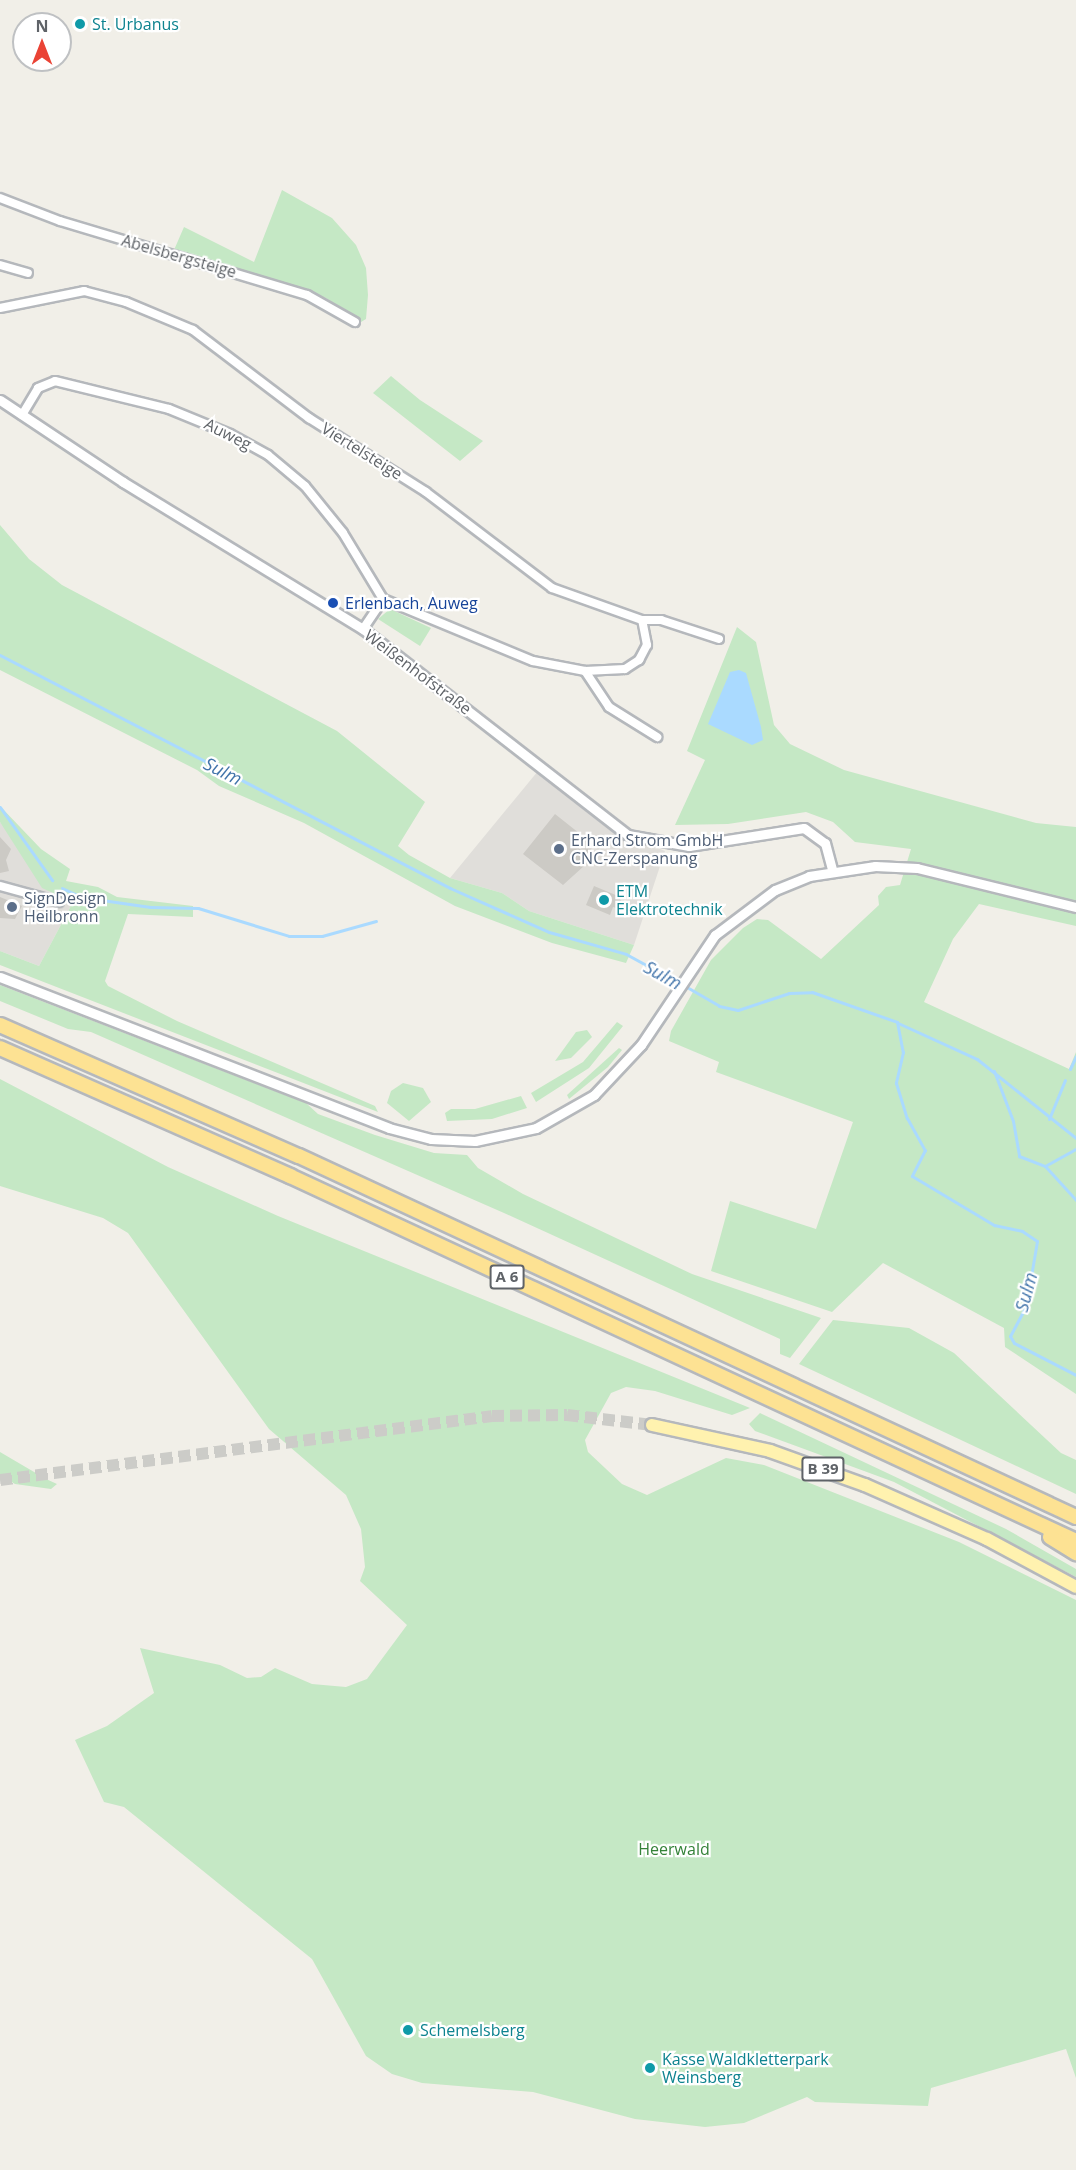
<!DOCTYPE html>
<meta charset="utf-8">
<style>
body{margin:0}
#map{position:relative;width:1076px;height:2170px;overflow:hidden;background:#f1efe8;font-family:"Open Sans",sans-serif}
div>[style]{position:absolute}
.industrial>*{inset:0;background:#e0deda}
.green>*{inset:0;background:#c5e8c5}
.water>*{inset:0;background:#aadaff}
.stream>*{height:3px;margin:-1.5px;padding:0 1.5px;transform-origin:1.5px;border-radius:1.5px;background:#aadaff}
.building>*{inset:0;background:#cccac5}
.primary-tunnel>*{height:12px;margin-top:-6px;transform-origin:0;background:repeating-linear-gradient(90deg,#ccccc8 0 12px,transparent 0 18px)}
.roads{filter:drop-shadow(2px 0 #b5b8bc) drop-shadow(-2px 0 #b5b8bc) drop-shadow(0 2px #b5b8bc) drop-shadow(0 -2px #b5b8bc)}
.minor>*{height:8px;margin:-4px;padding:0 4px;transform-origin:4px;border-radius:4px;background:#fff}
.tertiary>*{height:9px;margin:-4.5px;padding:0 4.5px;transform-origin:4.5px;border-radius:4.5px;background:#fff}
.primary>*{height:12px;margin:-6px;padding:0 6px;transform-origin:6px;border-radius:6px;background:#fff2af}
.motorway>*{height:14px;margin:-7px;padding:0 7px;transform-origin:7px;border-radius:7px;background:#fde293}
.dots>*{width:16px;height:16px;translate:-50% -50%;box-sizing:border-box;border:3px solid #fff;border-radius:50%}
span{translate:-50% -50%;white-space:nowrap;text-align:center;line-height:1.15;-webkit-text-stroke:4.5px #fff;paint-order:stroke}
.shield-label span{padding:2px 4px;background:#fff;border:2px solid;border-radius:4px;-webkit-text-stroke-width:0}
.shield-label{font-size:15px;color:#5f6368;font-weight:700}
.culture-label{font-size:16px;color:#0d838f}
.left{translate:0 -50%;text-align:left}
.street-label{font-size:16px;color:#5f6368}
.transit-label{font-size:16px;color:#164399}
.service-label{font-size:16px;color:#4e5e75}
.park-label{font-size:16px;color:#348238}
.water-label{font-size:18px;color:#4174aa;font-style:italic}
.north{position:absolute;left:12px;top:12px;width:60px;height:60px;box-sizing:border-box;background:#fff;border:2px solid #bfc1c3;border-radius:50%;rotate:0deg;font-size:16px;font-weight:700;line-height:24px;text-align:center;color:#5f6368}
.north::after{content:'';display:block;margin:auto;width:21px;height:27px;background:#ea4335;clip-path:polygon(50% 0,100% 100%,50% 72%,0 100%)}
</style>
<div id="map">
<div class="industrial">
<div style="clip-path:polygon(538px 771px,610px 828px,665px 851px,634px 945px,529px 911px,502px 893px,450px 878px)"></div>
<div style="clip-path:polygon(0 822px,63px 899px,73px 902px,39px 966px,0 951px)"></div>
</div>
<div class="green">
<div style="clip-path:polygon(282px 190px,332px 218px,356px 245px,366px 268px,368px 295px,366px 319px,361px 322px,326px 298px,174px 250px,184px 227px,254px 262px)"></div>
<div style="clip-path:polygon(391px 376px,420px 400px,483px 441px,460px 461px,373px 393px)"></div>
<div style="clip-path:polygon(0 525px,29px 559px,62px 585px,337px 731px,425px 802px,398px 846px,409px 855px,450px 878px,502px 893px,529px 911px,634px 945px,626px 963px,552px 943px,455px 906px,304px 823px,219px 786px,197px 770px,0 670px)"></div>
<div style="clip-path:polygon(390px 609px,431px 628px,420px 646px,378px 619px)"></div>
<div style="clip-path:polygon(737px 627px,756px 642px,774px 725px,790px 744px,844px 770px,1036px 823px,1076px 827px,1076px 926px,979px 904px,953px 939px,924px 1002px,1069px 1069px,1076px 1052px,1076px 1394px,1005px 1347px,1004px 1328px,883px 1263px,832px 1312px,711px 1271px,730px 1201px,816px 1229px,853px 1122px,716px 1072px,719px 1062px,669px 1041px,671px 1031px,711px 960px,743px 928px,757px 919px,768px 920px,821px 959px,879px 905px,878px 896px,886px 887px,900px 885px,911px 849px,855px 842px,833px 822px,806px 812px,728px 824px,675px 825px,705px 760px,687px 751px)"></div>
<div style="clip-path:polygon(0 806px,41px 849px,70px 869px,66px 881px,98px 887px,117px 897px,193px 906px,193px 917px,128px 914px,105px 981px,108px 986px,177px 1021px,375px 1106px,378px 1112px,0 965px,0 951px,39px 966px,73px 902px,42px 888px,0 822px)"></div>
<div style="clip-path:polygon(0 985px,306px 1103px,318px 1114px,375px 1135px,434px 1153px,467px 1155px,478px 1168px,523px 1194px,692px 1274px,821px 1318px,790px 1358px,780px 1354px,780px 1339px,504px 1213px,91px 1032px,68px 1029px,0 1001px)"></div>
<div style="clip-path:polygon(617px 1022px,623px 1026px,589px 1068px,536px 1102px,531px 1093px,583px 1062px)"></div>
<div style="clip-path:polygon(587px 1030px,592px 1037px,571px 1058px,555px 1061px,576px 1032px)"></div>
<div style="clip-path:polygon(619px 1048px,622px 1050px,608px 1067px,569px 1099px,567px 1095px)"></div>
<div style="clip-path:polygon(0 1079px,168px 1167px,278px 1216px,750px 1408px,732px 1415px,655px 1391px,626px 1387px,611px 1393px,585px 1440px,588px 1452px,622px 1484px,647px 1495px,726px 1458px,764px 1465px,959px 1542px,1076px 1600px,1076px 2078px,1066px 2049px,931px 2088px,928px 2106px,815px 2102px,807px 2097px,744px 2123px,705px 2127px,635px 2119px,533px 2092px,422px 2083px,392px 2074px,366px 2056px,312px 1959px,124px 1807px,104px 1802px,75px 1740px,107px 1726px,154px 1693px,140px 1648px,220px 1665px,247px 1678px,261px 1677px,275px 1668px,312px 1684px,346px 1687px,367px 1679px,407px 1625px,360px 1581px,365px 1567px,361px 1529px,346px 1495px,269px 1429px,128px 1233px,103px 1218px,0 1186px)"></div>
<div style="clip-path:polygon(403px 1083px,423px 1088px,431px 1102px,409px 1121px,387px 1103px,391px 1091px)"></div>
<div style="clip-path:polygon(521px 1096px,527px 1108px,492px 1119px,447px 1121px,445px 1113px,451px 1109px,475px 1109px)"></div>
<div style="clip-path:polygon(833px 1320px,909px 1328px,954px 1353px,1061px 1453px,1076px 1460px,1076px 1494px,799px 1364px)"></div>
<div style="clip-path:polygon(760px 1413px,1006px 1529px,1076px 1569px,1076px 1577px,894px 1482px,755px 1431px,749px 1424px)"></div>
<div style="clip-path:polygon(0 1452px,46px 1479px,57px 1484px,51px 1489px,15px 1484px,0 1475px)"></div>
</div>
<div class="water">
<div style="clip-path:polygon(739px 670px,746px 673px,761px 727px,763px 740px,752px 745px,708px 724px,730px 672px)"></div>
</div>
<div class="stream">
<div style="left:0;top:655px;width:507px;rotate:27.37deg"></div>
<div style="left:450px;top:888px;width:108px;rotate:24deg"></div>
<div style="left:549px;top:932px;width:80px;rotate:15.9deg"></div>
<div style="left:626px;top:954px;width:60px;rotate:28.7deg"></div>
<div style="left:0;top:807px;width:90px;rotate:54.5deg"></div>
<div style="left:62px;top:888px;width:21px;rotate:25deg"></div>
<div style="left:81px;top:897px;width:70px;rotate:8.2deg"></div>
<div style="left:150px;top:907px;width:48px;rotate:1.2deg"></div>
<div style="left:198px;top:908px;width:95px;rotate:17.1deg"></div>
<div style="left:289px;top:936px;width:33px"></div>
<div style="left:322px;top:936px;width:56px;rotate:-15.5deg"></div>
<div style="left:685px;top:986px;width:39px;rotate:30deg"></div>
<div style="left:719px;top:1006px;width:19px;rotate:12deg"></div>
<div style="left:738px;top:1010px;width:54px;rotate:-18.4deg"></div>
<div style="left:789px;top:993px;width:23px;rotate:-2deg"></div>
<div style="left:812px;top:992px;width:90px;rotate:19.4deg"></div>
<div style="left:897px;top:1022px;width:31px;rotate:79deg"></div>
<div style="left:903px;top:1052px;width:32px;rotate:103deg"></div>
<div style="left:896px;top:1083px;width:37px;rotate:73deg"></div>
<div style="left:907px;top:1118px;width:37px;rotate:61deg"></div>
<div style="left:925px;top:1150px;width:29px;rotate:117deg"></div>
<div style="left:912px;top:1176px;width:96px;rotate:30.9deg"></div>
<div style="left:994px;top:1225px;width:29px;rotate:12deg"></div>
<div style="left:1022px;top:1231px;width:18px;rotate:34deg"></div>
<div style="left:1037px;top:1241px;width:66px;rotate:99.6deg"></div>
<div style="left:1026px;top:1306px;width:34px;rotate:118deg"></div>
<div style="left:1010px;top:1336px;width:8px;rotate:60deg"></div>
<div style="left:1014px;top:1343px;width:70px;rotate:27.3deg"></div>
<div style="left:898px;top:1023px;width:87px;rotate:24.5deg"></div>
<div style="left:977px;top:1059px;width:127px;rotate:38.6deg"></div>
<div style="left:1070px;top:1069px;width:14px;rotate:-65deg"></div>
<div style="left:994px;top:1071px;width:53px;rotate:69.2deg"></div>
<div style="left:1013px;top:1121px;width:36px;rotate:80deg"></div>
<div style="left:1019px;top:1156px;width:28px;rotate:21deg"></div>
<div style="left:1045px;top:1166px;width:46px;rotate:47.6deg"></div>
<div style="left:1049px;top:1119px;width:42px;rotate:-67.7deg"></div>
<div style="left:1045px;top:1166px;width:35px;rotate:-29deg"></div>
</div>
<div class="building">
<div style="clip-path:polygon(555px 814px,594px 845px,581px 863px,584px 866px,563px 885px,523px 854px)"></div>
<div style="clip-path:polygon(0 837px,11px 849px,6px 860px,9px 871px,0 873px)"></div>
<div style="clip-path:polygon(594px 886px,618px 896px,622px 902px,619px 909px,613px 907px,610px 915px,586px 905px)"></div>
<div style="clip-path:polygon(0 897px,22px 906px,15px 919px,0 918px)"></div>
</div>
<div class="primary-tunnel">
<div style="left:0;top:1480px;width:496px;rotate:-7.4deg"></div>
<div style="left:492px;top:1416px;width:75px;rotate:-0.8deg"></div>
<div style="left:567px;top:1415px;width:86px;rotate:6.7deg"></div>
</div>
<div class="roads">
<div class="minor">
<div style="left:0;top:198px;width:64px;rotate:21deg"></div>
<div style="left:60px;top:221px;width:258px;rotate:16.7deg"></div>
<div style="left:307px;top:295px;width:55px;rotate:29.4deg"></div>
<div style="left:0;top:265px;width:29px;rotate:16deg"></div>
<div style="left:0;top:308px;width:86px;rotate:-11.4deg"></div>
<div style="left:84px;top:291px;width:43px;rotate:14.7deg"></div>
<div style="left:126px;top:302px;width:73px;rotate:22.7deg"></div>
<div style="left:193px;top:330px;width:146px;rotate:37.2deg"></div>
<div style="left:309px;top:418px;width:138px;rotate:32.3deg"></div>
<div style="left:426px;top:492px;width:158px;rotate:37.3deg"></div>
<div style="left:552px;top:588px;width:96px;rotate:19.6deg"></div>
<div style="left:642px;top:620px;width:19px"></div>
<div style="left:661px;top:620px;width:61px;rotate:18.1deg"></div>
<div style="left:22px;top:415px;width:31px;rotate:-59deg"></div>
<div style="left:38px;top:388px;width:18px;rotate:-22deg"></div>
<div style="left:55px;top:381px;width:117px;rotate:13.8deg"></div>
<div style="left:169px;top:409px;width:66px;rotate:22.3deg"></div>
<div style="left:230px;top:434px;width:43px;rotate:28.9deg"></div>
<div style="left:268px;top:455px;width:48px;rotate:40deg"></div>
<div style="left:305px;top:486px;width:60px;rotate:51deg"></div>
<div style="left:343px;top:533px;width:77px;rotate:58.8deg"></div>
<div style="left:383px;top:599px;width:162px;rotate:22.5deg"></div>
<div style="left:533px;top:661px;width:53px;rotate:10.9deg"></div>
<div style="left:585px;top:671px;width:40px;rotate:-2.9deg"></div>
<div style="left:625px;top:669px;width:17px;rotate:-33deg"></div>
<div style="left:639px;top:660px;width:17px;rotate:-62deg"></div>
<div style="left:647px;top:645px;width:25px;rotate:-101deg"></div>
<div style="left:363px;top:629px;width:36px;rotate:-56deg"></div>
<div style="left:585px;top:671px;width:43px;rotate:56.3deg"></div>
<div style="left:609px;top:707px;width:57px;rotate:32deg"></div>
<div style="left:0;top:886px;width:61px;rotate:15.2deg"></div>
</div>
<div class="tertiary">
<div style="left:0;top:400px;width:148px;rotate:33.7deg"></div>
<div style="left:123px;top:482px;width:281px;rotate:31.5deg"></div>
<div style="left:363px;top:629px;width:336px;rotate:37.9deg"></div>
<div style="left:628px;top:835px;width:62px;rotate:10.2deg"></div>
<div style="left:689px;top:846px;width:116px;rotate:-8.9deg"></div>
<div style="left:804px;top:828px;width:26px;rotate:36deg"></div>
<div style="left:825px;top:843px;width:28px;rotate:75deg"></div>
<div style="left:0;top:977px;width:417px;rotate:21.2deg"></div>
<div style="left:389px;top:1128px;width:43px;rotate:14.7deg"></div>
<div style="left:431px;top:1139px;width:44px;rotate:2.6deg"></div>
<div style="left:475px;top:1141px;width:62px;rotate:-12deg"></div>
<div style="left:536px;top:1128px;width:67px;rotate:-29.6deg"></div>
<div style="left:594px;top:1095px;width:69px;rotate:-46.8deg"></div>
<div style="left:641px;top:1045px;width:133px;rotate:-56.1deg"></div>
<div style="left:715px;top:935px;width:75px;rotate:-36.9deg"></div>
<div style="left:775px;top:890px;width:37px;rotate:-22deg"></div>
<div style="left:809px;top:876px;width:67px;rotate:-8.6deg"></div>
<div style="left:875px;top:866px;width:42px;rotate:2.7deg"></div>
<div style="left:917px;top:868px;width:164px;rotate:13.8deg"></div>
</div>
<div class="primary">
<div style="left:652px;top:1425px;width:121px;rotate:12.4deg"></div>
<div style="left:770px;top:1451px;width:101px;rotate:19.7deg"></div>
<div style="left:865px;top:1485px;width:133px;rotate:23.9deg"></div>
<div style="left:987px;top:1539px;width:101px;rotate:28.3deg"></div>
</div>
<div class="motorway">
<div style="left:0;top:1025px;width:326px;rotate:23.7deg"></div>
<div style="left:299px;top:1156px;width:857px;rotate:24.92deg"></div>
<div style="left:0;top:1048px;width:317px;rotate:23.8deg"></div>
<div style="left:290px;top:1176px;width:867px;rotate:24.91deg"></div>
<div style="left:1050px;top:1537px;width:31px;rotate:32deg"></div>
</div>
</div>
<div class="dots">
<div style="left:80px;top:24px;background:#0f9aa8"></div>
<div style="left:333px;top:603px;background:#1a4fb4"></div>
<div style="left:559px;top:849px;background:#5c6f8a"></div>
<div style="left:604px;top:900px;background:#0f9aa8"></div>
<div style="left:12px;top:907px;background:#5c6f8a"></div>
<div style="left:408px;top:2030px;background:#0f9aa8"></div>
<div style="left:650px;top:2068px;background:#0f9aa8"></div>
</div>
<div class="shield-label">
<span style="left:507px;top:1277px">A 6</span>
<span style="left:823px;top:1469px">B 39</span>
</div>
<div class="culture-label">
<span class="left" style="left:92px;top:24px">St. Urbanus</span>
<span class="left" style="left:616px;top:900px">ETM<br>Elektrotechnik</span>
<span class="left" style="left:420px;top:2030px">Schemelsberg</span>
<span class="left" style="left:662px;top:2068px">Kasse Waldkletterpark<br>Weinsberg</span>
</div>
<div class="street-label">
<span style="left:179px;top:256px;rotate:16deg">Abelsbergsteige</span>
<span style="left:228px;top:434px;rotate:27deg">Auweg</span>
<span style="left:362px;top:451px;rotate:32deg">Viertelsteige</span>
<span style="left:418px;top:672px;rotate:37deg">Weißenhofstraße</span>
</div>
<div class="transit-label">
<span class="left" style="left:345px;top:603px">Erlenbach, Auweg</span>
</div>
<div class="service-label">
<span class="left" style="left:571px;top:849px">Erhard Strom GmbH<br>CNC-Zerspanung</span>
<span class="left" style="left:24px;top:907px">SignDesign<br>Heilbronn</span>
</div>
<div class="park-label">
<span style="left:674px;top:1849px">Heerwald</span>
</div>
<div class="water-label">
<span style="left:223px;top:771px;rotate:27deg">Sulm</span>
<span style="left:663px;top:975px;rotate:29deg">Sulm</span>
<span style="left:1026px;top:1292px;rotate:-75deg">Sulm</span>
</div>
<div class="north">N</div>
</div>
